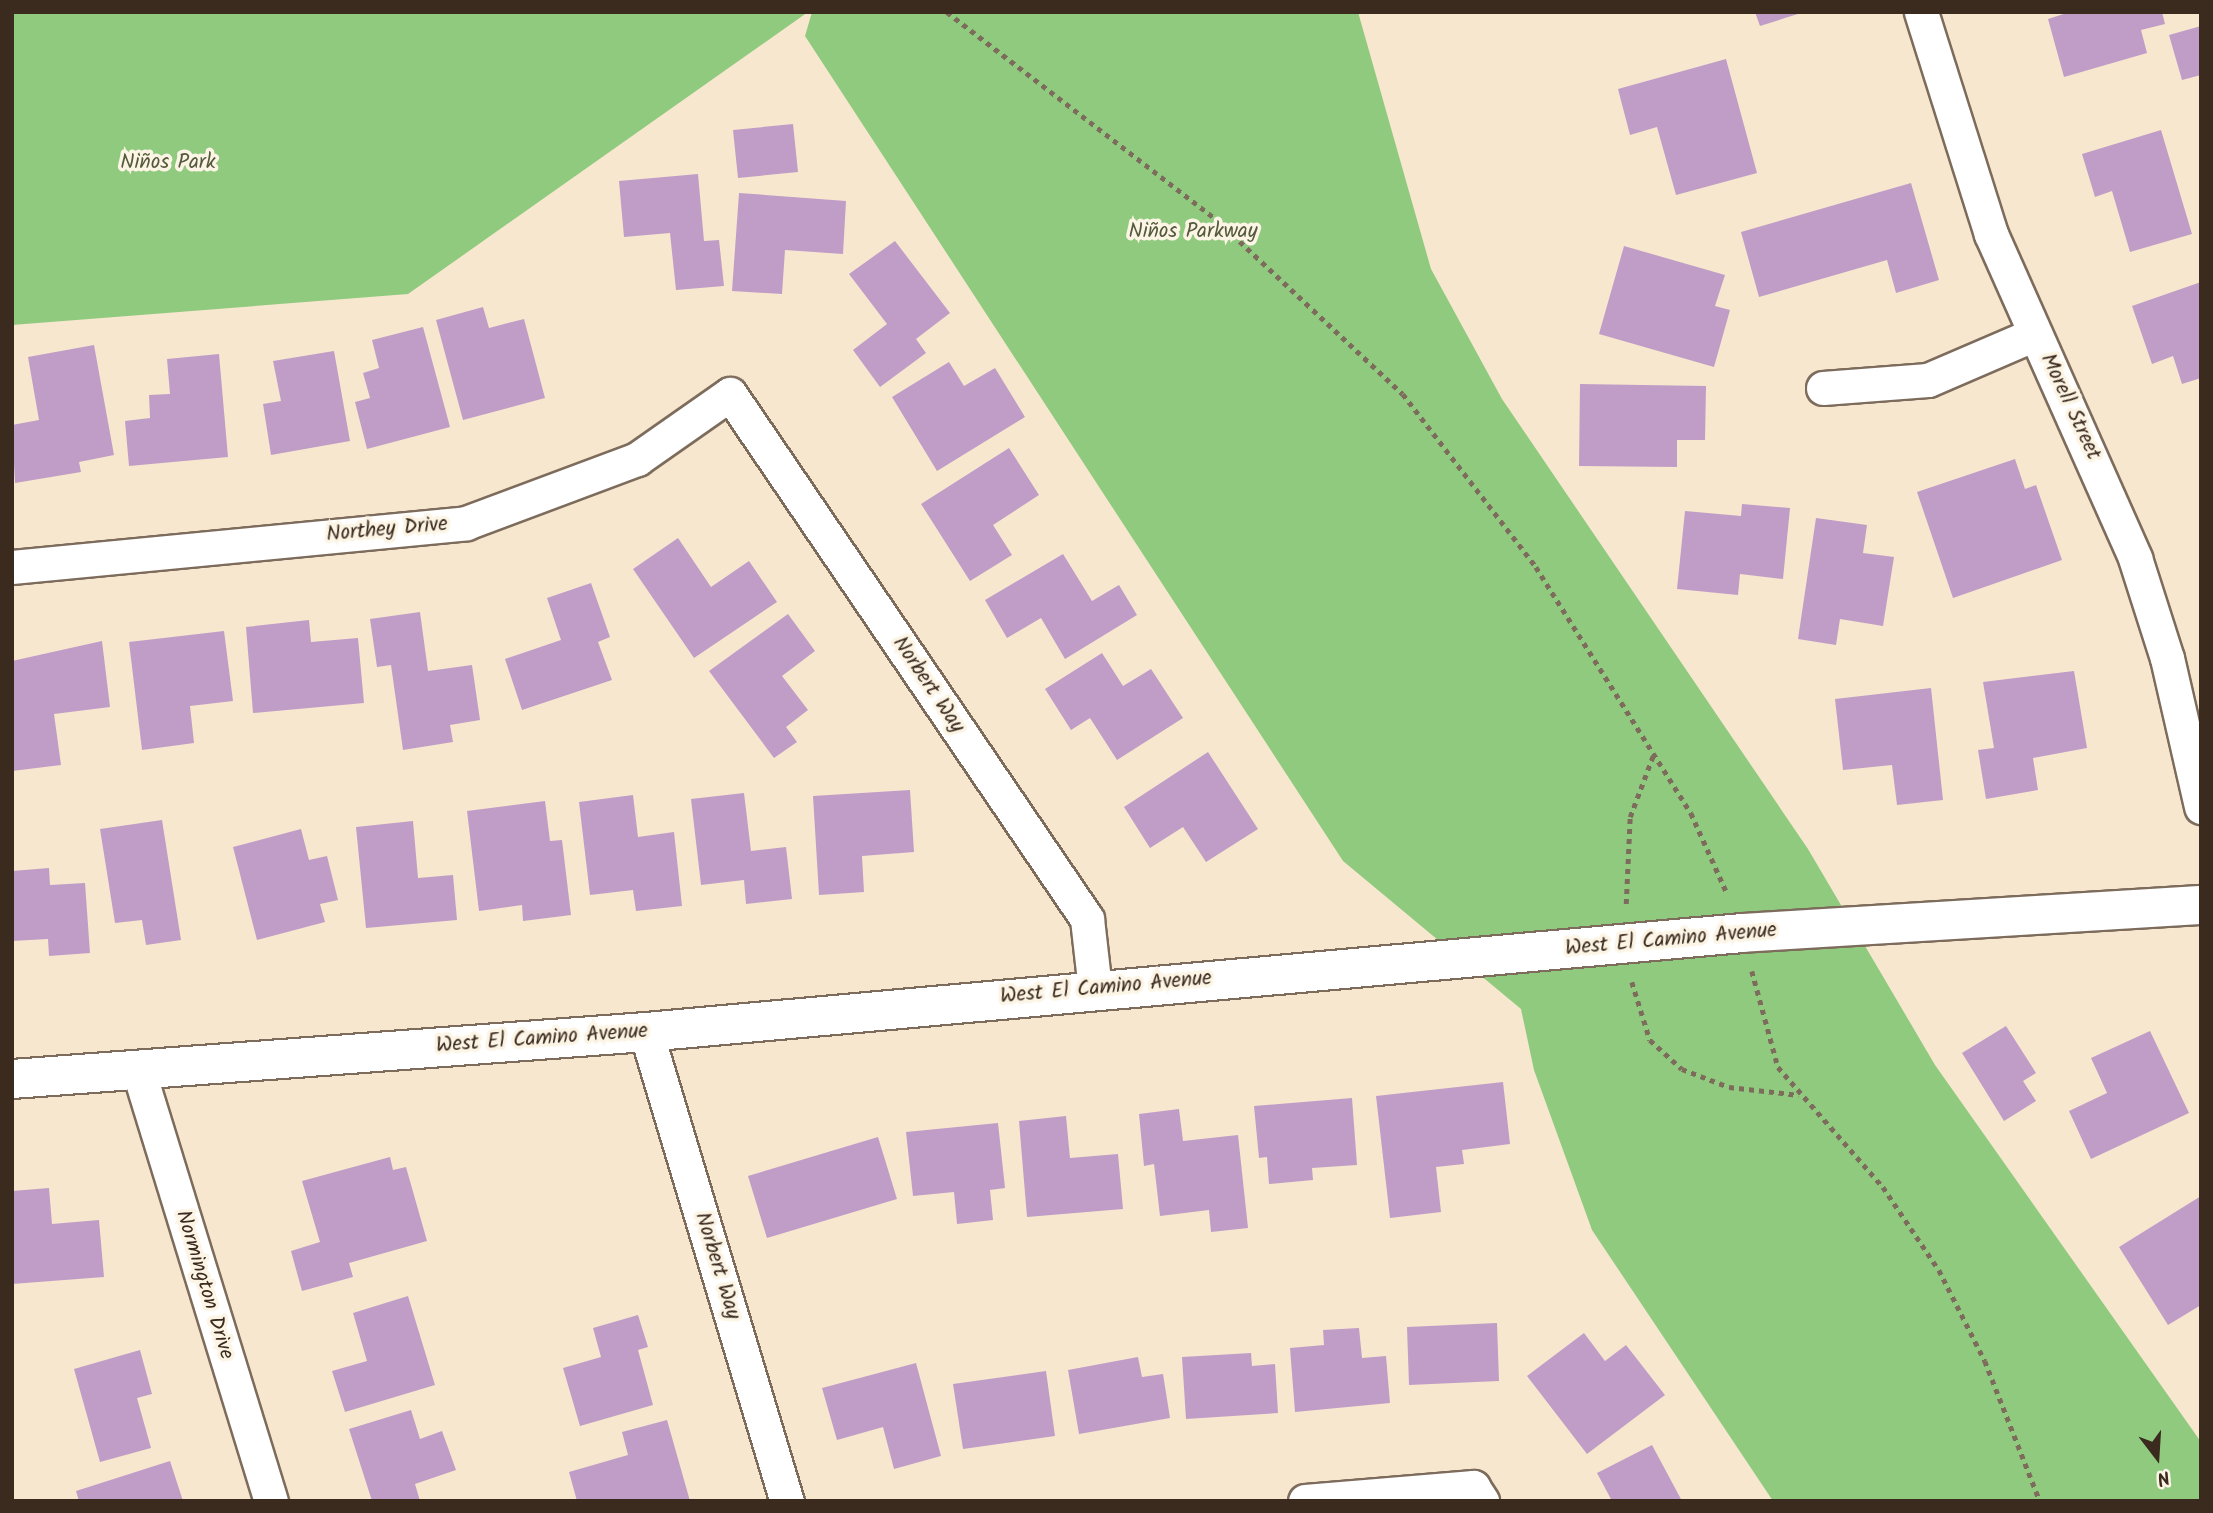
<!DOCTYPE html>
<meta charset="utf-8">
<style>
body{margin:0}
#map{position:relative;width:2213px;height:1513px;overflow:hidden;background:#f7e7cf;font-family:Kalam,sans-serif}
div>[style]{position:absolute}
.green>*{inset:0;background:#8fca7f}
.building>*{inset:0;background:#c09dc7}
.path>*{height:4.5px;margin-top:-2.25px;transform-origin:0;background:repeating-linear-gradient(90deg,#7d6c5c 0 5px,transparent 0 10px)}
.roads{filter:drop-shadow(2px 0 #7d6c5c) drop-shadow(-2px 0 #7d6c5c) drop-shadow(0 2px #7d6c5c) drop-shadow(0 -2px #7d6c5c)}
.street>*{height:33px;margin:-16.5px;padding:0 16.5px;transform-origin:16.5px;border-radius:16.5px;background:#fff}
.secondary>*{height:38px;margin:-19px;padding:0 19px;transform-origin:19px;border-radius:19px;background:#fff}
span{translate:-50% -50%;white-space:nowrap;text-align:center;line-height:1.15;-webkit-text-stroke:7px #fcf5e5;paint-order:stroke}
.park-label{font-size:21px;color:#545a3b}
.street-label{font-size:21px;color:#3b2a1e}
.frame{position:absolute;inset:0;border:14px solid #3b2a1e;pointer-events:none}
.north{position:absolute;left:2122px;top:1422px;width:70px;height:70px;-webkit-text-stroke:5px #fcf5e5;paint-order:stroke;rotate:163deg;font-size:19px;font-weight:700;line-height:28px;text-align:center;color:#3b2a1e}
.north::after{content:'';display:block;margin:auto;width:24px;height:32px;background:#3b2a1e;clip-path:polygon(50% 0,100% 100%,50% 72%,0 100%)}
</style>
<div id="map">
<div class="green">
<div style="clip-path:polygon(12px 12px,808px 12px,408px 294px,12px 325px)"></div>
<div style="clip-path:polygon(812px 12px,1358px 12px,1431px 269px,1502px 399px,1808px 849px,1935px 1065px,2201px 1442px,2201px 1501px,1773px 1501px,1592px 1230px,1534px 1070px,1521px 1009px,1343px 861px,805px 36px)"></div>
</div>
<div class="building">
<div style="clip-path:polygon(1755px 12px,1800px 12px,1801px 13px,1760px 26px)"></div>
<div style="clip-path:polygon(2070px 12px,2162px 12px,2165px 24px,2141px 30px,2147px 53px,2064px 77px,2048px 19px)"></div>
<div style="clip-path:polygon(2201px 26px,2201px 75px,2182px 80px,2169px 35px)"></div>
<div style="clip-path:polygon(1726px 59px,1757px 173px,1676px 195px,1657px 127px,1630px 135px,1618px 89px)"></div>
<div style="clip-path:polygon(793px 124px,798px 172px,738px 178px,733px 130px)"></div>
<div style="clip-path:polygon(2161px 130px,2192px 234px,2130px 252px,2112px 191px,2095px 197px,2082px 154px)"></div>
<div style="clip-path:polygon(698px 174px,704px 241px,719px 240px,724px 286px,676px 290px,670px 233px,624px 237px,619px 181px)"></div>
<div style="clip-path:polygon(1911px 183px,1939px 280px,1896px 293px,1887px 260px,1759px 297px,1741px 232px)"></div>
<div style="clip-path:polygon(739px 193px,846px 201px,843px 254px,785px 250px,782px 294px,732px 291px)"></div>
<div style="clip-path:polygon(895px 241px,950px 313px,916px 339px,926px 353px,880px 387px,853px 350px,887px 324px,849px 274px)"></div>
<div style="clip-path:polygon(1624px 246px,1725px 275px,1715px 306px,1730px 310px,1714px 367px,1599px 334px)"></div>
<div style="clip-path:polygon(2201px 282px,2201px 378px,2182px 384px,2173px 356px,2152px 364px,2132px 306px)"></div>
<div style="clip-path:polygon(483px 307px,489px 328px,524px 319px,545px 398px,463px 420px,436px 320px)"></div>
<div style="clip-path:polygon(423px 327px,450px 427px,367px 449px,355px 402px,370px 398px,363px 373px,379px 368px,372px 340px)"></div>
<div style="clip-path:polygon(94px 345px,114px 455px,79px 462px,81px 472px,15px 483px,12px 425px,39px 420px,28px 357px)"></div>
<div style="clip-path:polygon(334px 351px,350px 441px,271px 455px,263px 404px,281px 401px,273px 361px)"></div>
<div style="clip-path:polygon(219px 354px,228px 457px,129px 466px,125px 421px,150px 418px,149px 395px,170px 394px,167px 359px)"></div>
<div style="clip-path:polygon(949px 362px,964px 386px,995px 368px,1025px 417px,937px 471px,892px 397px)"></div>
<div style="clip-path:polygon(1580px 384px,1706px 386px,1705px 440px,1677px 440px,1677px 467px,1579px 466px)"></div>
<div style="clip-path:polygon(1009px 448px,1039px 495px,993px 525px,1012px 555px,970px 581px,921px 504px)"></div>
<div style="clip-path:polygon(2015px 459px,2025px 489px,2036px 485px,2062px 560px,1953px 598px,1917px 492px)"></div>
<div style="clip-path:polygon(1742px 504px,1790px 508px,1783px 579px,1740px 574px,1738px 595px,1677px 589px,1685px 511px,1741px 516px)"></div>
<div style="clip-path:polygon(1816px 518px,1867px 525px,1863px 553px,1894px 557px,1883px 626px,1840px 619px,1836px 645px,1798px 639px)"></div>
<div style="clip-path:polygon(678px 538px,711px 587px,749px 561px,777px 602px,694px 658px,633px 569px)"></div>
<div style="clip-path:polygon(1063px 554px,1092px 601px,1119px 585px,1137px 615px,1065px 659px,1041px 618px,1007px 638px,985px 600px)"></div>
<div style="clip-path:polygon(591px 583px,610px 637px,598px 642px,612px 680px,522px 710px,505px 659px,561px 640px,547px 598px)"></div>
<div style="clip-path:polygon(420px 612px,428px 671px,472px 665px,480px 720px,450px 725px,453px 742px,403px 750px,391px 665px,377px 667px,370px 619px)"></div>
<div style="clip-path:polygon(788px 614px,815px 651px,782px 676px,808px 710px,786px 727px,797px 742px,774px 758px,709px 671px)"></div>
<div style="clip-path:polygon(309px 620px,311px 642px,358px 638px,364px 703px,253px 713px,246px 627px)"></div>
<div style="clip-path:polygon(224px 631px,233px 701px,190px 706px,194px 743px,142px 750px,129px 642px)"></div>
<div style="clip-path:polygon(102px 641px,110px 707px,54px 714px,61px 765px,12px 771px,12px 661px)"></div>
<div style="clip-path:polygon(1102px 653px,1123px 686px,1151px 669px,1183px 718px,1117px 760px,1090px 718px,1071px 730px,1045px 689px)"></div>
<div style="clip-path:polygon(2074px 671px,2087px 748px,2033px 758px,2038px 790px,1986px 799px,1978px 750px,1994px 748px,1983px 682px)"></div>
<div style="clip-path:polygon(1931px 688px,1943px 800px,1897px 805px,1892px 765px,1843px 770px,1835px 699px)"></div>
<div style="clip-path:polygon(1208px 752px,1258px 829px,1206px 862px,1183px 827px,1150px 848px,1124px 807px)"></div>
<div style="clip-path:polygon(910px 790px,914px 852px,862px 856px,864px 892px,819px 895px,813px 796px)"></div>
<div style="clip-path:polygon(744px 793px,751px 851px,786px 847px,792px 899px,746px 904px,744px 880px,701px 885px,691px 799px)"></div>
<div style="clip-path:polygon(633px 795px,638px 837px,674px 832px,682px 906px,636px 911px,633px 890px,590px 895px,579px 802px)"></div>
<div style="clip-path:polygon(545px 801px,550px 841px,562px 840px,571px 915px,523px 921px,522px 905px,479px 911px,467px 811px)"></div>
<div style="clip-path:polygon(162px 820px,181px 940px,146px 945px,142px 920px,115px 923px,100px 829px)"></div>
<div style="clip-path:polygon(413px 821px,418px 878px,453px 875px,457px 920px,366px 928px,356px 827px)"></div>
<div style="clip-path:polygon(301px 829px,309px 860px,327px 856px,338px 900px,320px 904px,325px 922px,257px 940px,233px 847px)"></div>
<div style="clip-path:polygon(49px 868px,50px 885px,85px 883px,90px 953px,49px 956px,48px 939px,12px 941px,12px 871px)"></div>
<div style="clip-path:polygon(2006px 1026px,2036px 1073px,2023px 1081px,2036px 1101px,2004px 1121px,1962px 1053px)"></div>
<div style="clip-path:polygon(2150px 1031px,2189px 1113px,2091px 1159px,2069px 1111px,2107px 1093px,2091px 1058px)"></div>
<div style="clip-path:polygon(1503px 1082px,1510px 1144px,1462px 1150px,1464px 1164px,1436px 1167px,1441px 1212px,1390px 1218px,1376px 1096px)"></div>
<div style="clip-path:polygon(1352px 1098px,1357px 1165px,1312px 1168px,1313px 1180px,1269px 1184px,1267px 1157px,1259px 1158px,1254px 1106px)"></div>
<div style="clip-path:polygon(1179px 1109px,1183px 1141px,1238px 1135px,1248px 1228px,1211px 1232px,1209px 1210px,1160px 1216px,1154px 1164px,1144px 1166px,1139px 1114px)"></div>
<div style="clip-path:polygon(1066px 1116px,1070px 1158px,1118px 1154px,1123px 1209px,1027px 1217px,1019px 1121px)"></div>
<div style="clip-path:polygon(998px 1123px,1005px 1188px,990px 1190px,993px 1220px,957px 1224px,954px 1192px,913px 1196px,906px 1132px)"></div>
<div style="clip-path:polygon(878px 1137px,897px 1199px,767px 1238px,748px 1176px)"></div>
<div style="clip-path:polygon(390px 1157px,393px 1170px,406px 1167px,427px 1241px,349px 1263px,353px 1277px,302px 1291px,291px 1251px,320px 1242px,302px 1181px)"></div>
<div style="clip-path:polygon(49px 1188px,52px 1224px,99px 1220px,104px 1277px,12px 1284px,12px 1191px)"></div>
<div style="clip-path:polygon(2201px 1196px,2201px 1305px,2168px 1325px,2119px 1247px)"></div>
<div style="clip-path:polygon(408px 1296px,435px 1385px,345px 1412px,332px 1371px,367px 1361px,353px 1313px)"></div>
<div style="clip-path:polygon(638px 1315px,648px 1347px,638px 1350px,653px 1405px,580px 1426px,563px 1368px,601px 1357px,593px 1328px)"></div>
<div style="clip-path:polygon(1497px 1323px,1499px 1381px,1409px 1385px,1407px 1327px)"></div>
<div style="clip-path:polygon(1359px 1328px,1362px 1358px,1386px 1356px,1390px 1403px,1295px 1412px,1290px 1348px,1324px 1345px,1323px 1330px)"></div>
<div style="clip-path:polygon(1584px 1333px,1605px 1361px,1626px 1345px,1665px 1395px,1587px 1454px,1527px 1376px)"></div>
<div style="clip-path:polygon(140px 1350px,152px 1394px,137px 1398px,151px 1448px,100px 1462px,74px 1369px)"></div>
<div style="clip-path:polygon(1251px 1353px,1252px 1366px,1275px 1364px,1278px 1413px,1186px 1419px,1182px 1357px)"></div>
<div style="clip-path:polygon(1138px 1357px,1142px 1377px,1163px 1374px,1170px 1418px,1079px 1434px,1068px 1370px)"></div>
<div style="clip-path:polygon(916px 1363px,941px 1456px,894px 1469px,883px 1427px,837px 1440px,822px 1388px)"></div>
<div style="clip-path:polygon(1046px 1371px,1055px 1436px,963px 1449px,953px 1384px)"></div>
<div style="clip-path:polygon(411px 1410px,420px 1439px,442px 1431px,456px 1470px,415px 1484px,420px 1501px,372px 1501px,349px 1429px)"></div>
<div style="clip-path:polygon(667px 1420px,690px 1501px,577px 1501px,569px 1472px,628px 1455px,622px 1432px)"></div>
<div style="clip-path:polygon(1652px 1445px,1682px 1501px,1612px 1501px,1597px 1473px)"></div>
<div style="clip-path:polygon(170px 1461px,183px 1501px,79px 1501px,76px 1491px)"></div>
</div>
<div class="path">
<div style="left:947px;top:12px;width:342px;rotate:37.6deg"></div>
<div style="left:1218px;top:221px;width:253px;rotate:43.1deg"></div>
<div style="left:1403px;top:394px;width:218px;rotate:52.4deg"></div>
<div style="left:1536px;top:567px;width:291px;rotate:57.8deg"></div>
<div style="left:1691px;top:813px;width:88px;rotate:65.8deg"></div>
<div style="left:1626px;top:904px;width:87px;rotate:-87.4deg"></div>
<div style="left:1630px;top:817px;width:68px;rotate:-69.4deg"></div>
<div style="left:1752px;top:971px;width:99px;rotate:74.8deg"></div>
<div style="left:1778px;top:1067px;width:159px;rotate:48.8deg"></div>
<div style="left:1883px;top:1187px;width:100px;rotate:56deg"></div>
<div style="left:1939px;top:1270px;width:102px;rotate:63.2deg"></div>
<div style="left:1985px;top:1361px;width:150px;rotate:68.6deg"></div>
<div style="left:1632px;top:982px;width:61px;rotate:72.8deg"></div>
<div style="left:1650px;top:1040px;width:43px;rotate:42.2deg"></div>
<div style="left:1682px;top:1069px;width:50px;rotate:21deg"></div>
<div style="left:1729px;top:1087px;width:70px;rotate:6.5deg"></div>
</div>
<div class="roads">
<div class="street">
<div style="left:1921px;top:12px;width:233px;rotate:72.5deg"></div>
<div style="left:1991px;top:234px;width:355px;rotate:66deg"></div>
<div style="left:2135px;top:558px;width:105px;rotate:72.3deg"></div>
<div style="left:2167px;top:658px;width:153px;rotate:77.1deg"></div>
<div style="left:1823px;top:388px;width:105px;rotate:-4.4deg"></div>
<div style="left:1928px;top:380px;width:116px;rotate:-23.3deg"></div>
<div style="left:12px;top:567px;width:456px;rotate:-5.5deg"></div>
<div style="left:466px;top:523px;width:183px;rotate:-20.5deg"></div>
<div style="left:637px;top:459px;width:113px;rotate:-35deg"></div>
<div style="left:730px;top:394px;width:635px;rotate:55.78deg"></div>
<div style="left:1087px;top:919px;width:70px;rotate:83.5deg"></div>
<div style="left:646px;top:1032px;width:490px;rotate:73.3deg"></div>
<div style="left:138px;top:1069px;width:452px;rotate:72.9deg"></div>
<div style="left:1305px;top:1501px;width:169px;rotate:-4.8deg"></div>
<div style="left:1473px;top:1487px;width:17px;rotate:57deg"></div>
</div>
<div class="secondary">
<div style="left:12px;top:1079px;width:636px;rotate:-4.24deg"></div>
<div style="left:646px;top:1032px;width:1100px;rotate:-5.16deg"></div>
<div style="left:1742px;top:933px;width:460px;rotate:-3.5deg"></div>
</div>
</div>
<div class="park-label">
<span style="left:168px;top:163px">Niños Park</span>
<span style="left:1193px;top:232px">Niños Parkway</span>
</div>
<div class="street-label">
<span style="left:2070px;top:407px;rotate:65deg">Morell Street</span>
<span style="left:387px;top:530px;rotate:-5deg">Northey Drive</span>
<span style="left:928px;top:685px;rotate:56deg">Norbert Way</span>
<span style="left:1671px;top:940px;rotate:-5deg">West El Camino Avenue</span>
<span style="left:1106px;top:988px;rotate:-5deg">West El Camino Avenue</span>
<span style="left:542px;top:1039px;rotate:-4deg">West El Camino Avenue</span>
<span style="left:717px;top:1266px;rotate:73deg">Norbert Way</span>
<span style="left:204px;top:1285px;rotate:73deg">Normington Drive</span>
</div>
<div class="frame"></div>
<div class="north">N</div>
</div>
